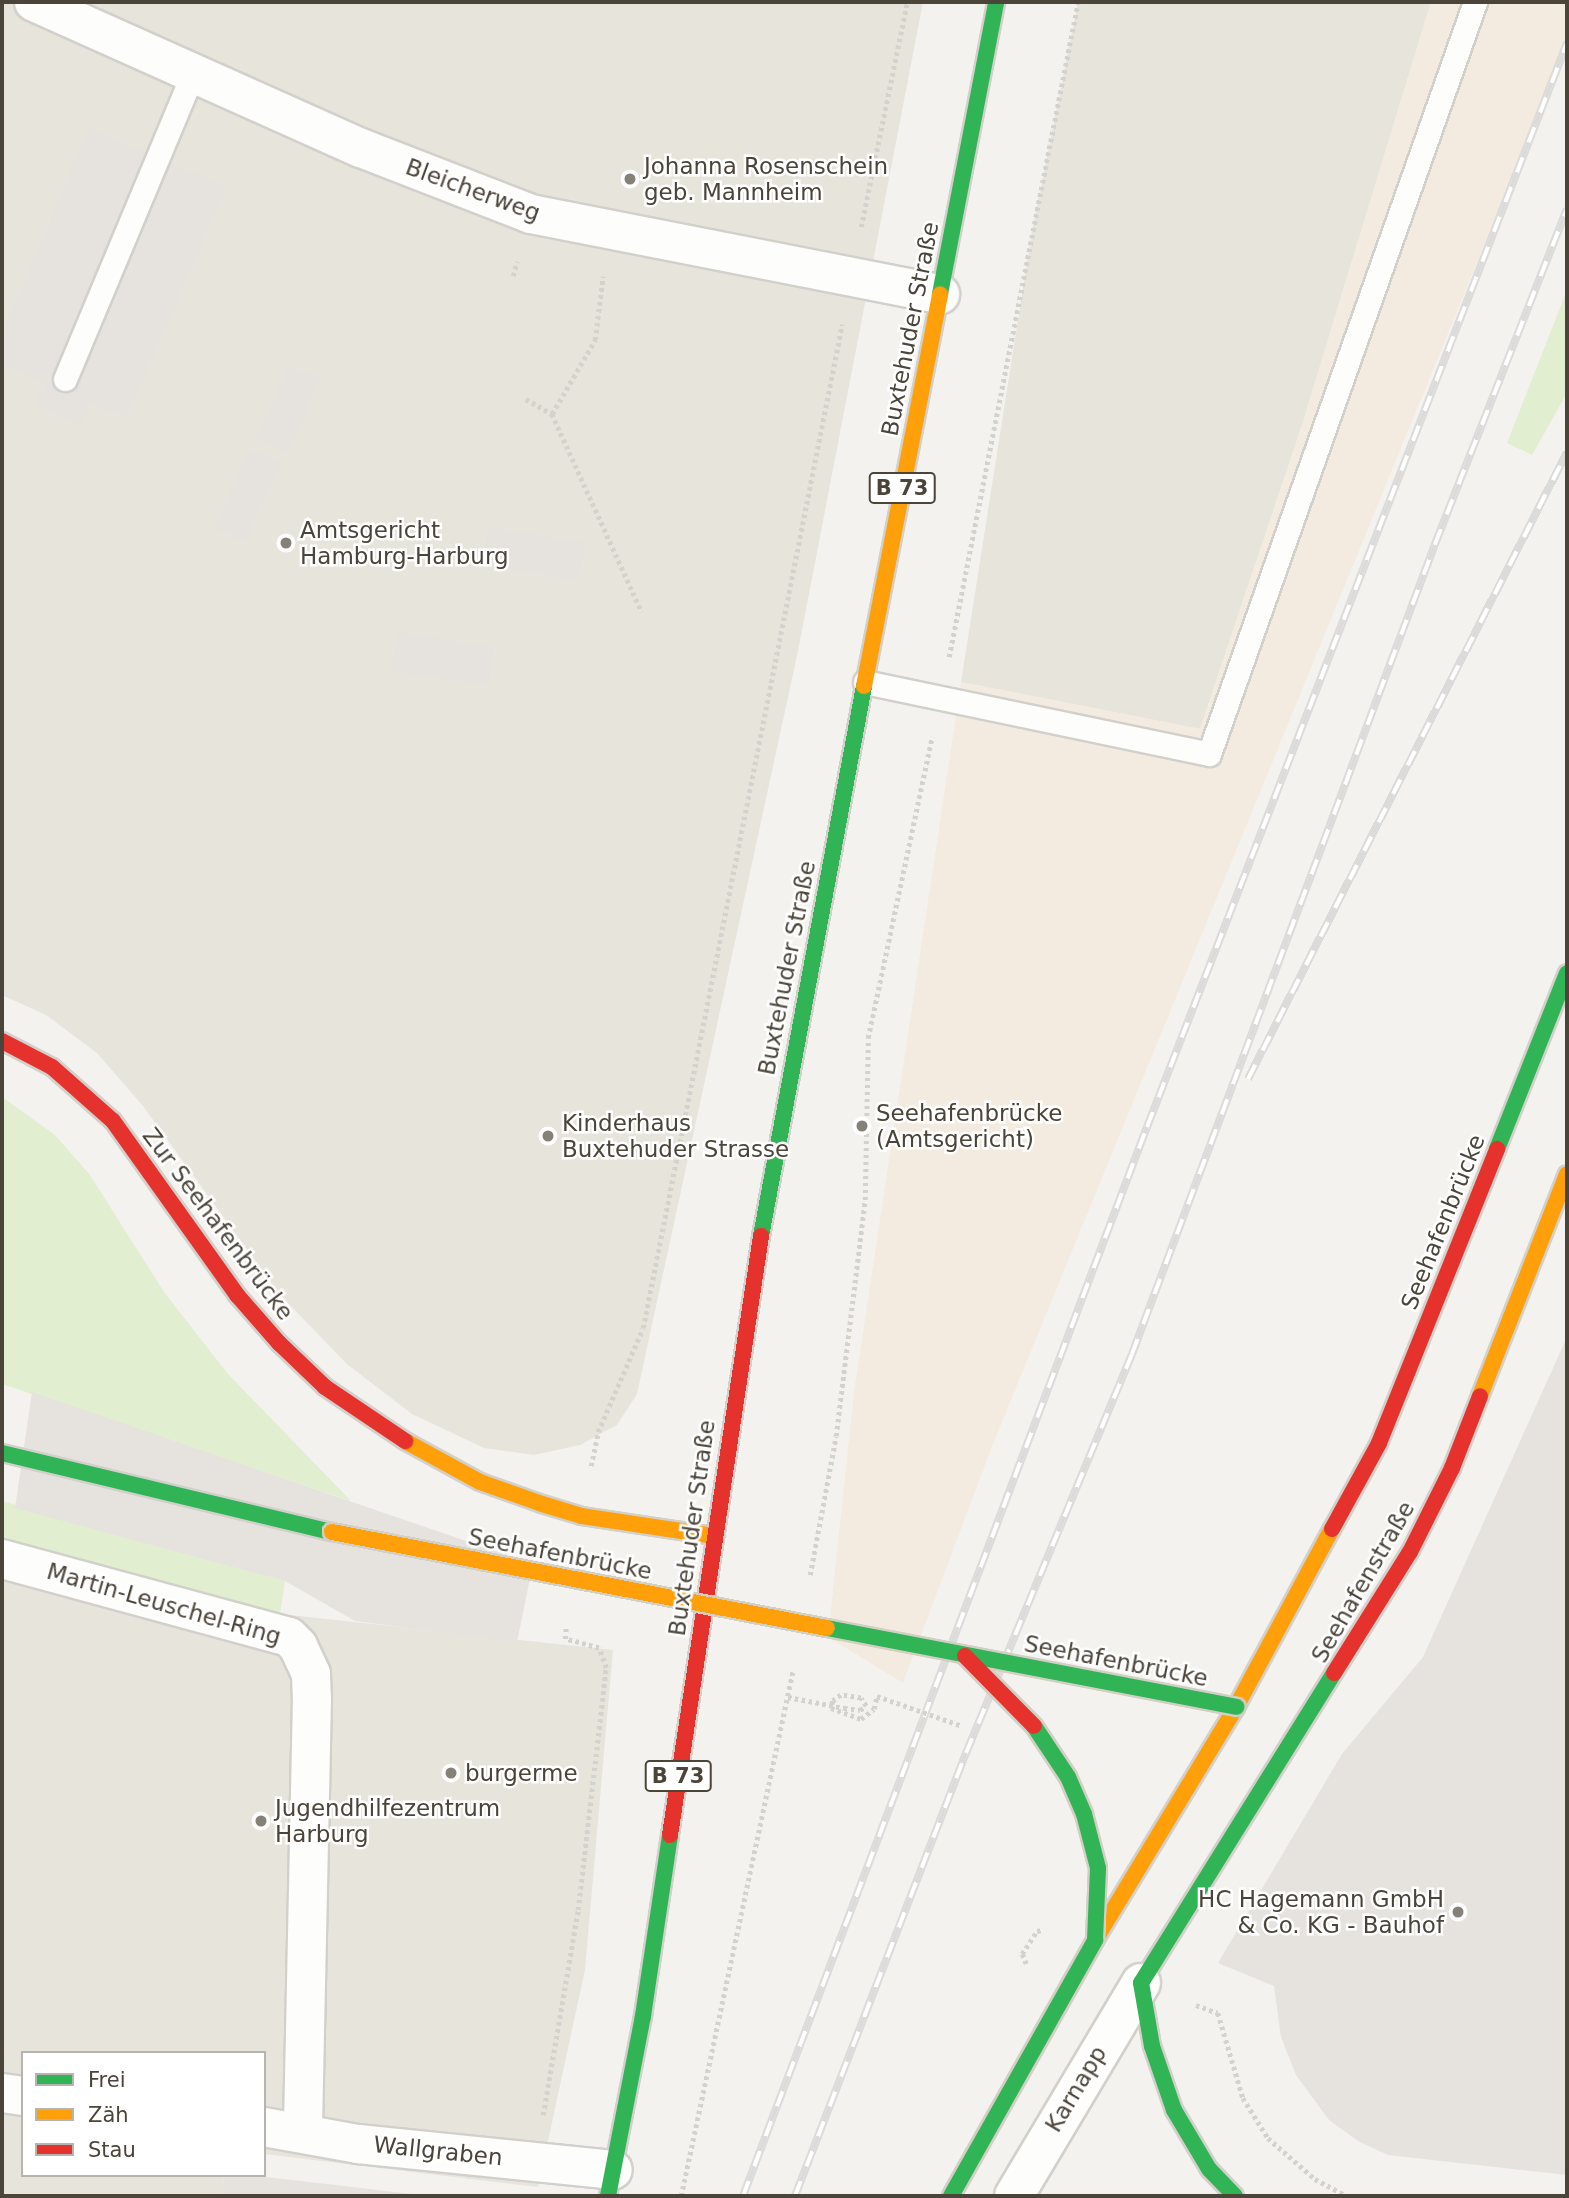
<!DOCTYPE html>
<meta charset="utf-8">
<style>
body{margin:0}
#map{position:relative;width:1569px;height:2198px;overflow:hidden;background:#f4f2ee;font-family:"DejaVu Sans",sans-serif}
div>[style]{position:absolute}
.residential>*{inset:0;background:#e7e4dc}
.commercial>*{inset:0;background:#f3ebdf}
.industrial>*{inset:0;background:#e6e2de}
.green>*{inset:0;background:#e1eecf}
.parking>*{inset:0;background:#e6e3df}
.path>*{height:4.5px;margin-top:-2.25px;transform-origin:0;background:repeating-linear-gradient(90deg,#d3d2cc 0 3.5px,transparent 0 7px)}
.roads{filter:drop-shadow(2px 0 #d2d0cb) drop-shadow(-2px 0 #d2d0cb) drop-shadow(0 2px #d2d0cb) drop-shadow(0 -2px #d2d0cb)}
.lane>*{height:23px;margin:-11.5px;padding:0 11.5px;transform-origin:11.5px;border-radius:11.5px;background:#fdfdfc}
.street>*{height:38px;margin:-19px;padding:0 19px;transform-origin:19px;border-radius:19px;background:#fdfdfc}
.fast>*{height:16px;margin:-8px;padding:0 8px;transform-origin:8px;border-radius:8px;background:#30b455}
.slow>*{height:16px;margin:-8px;padding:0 8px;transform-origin:8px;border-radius:8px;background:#ff9f0a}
.jam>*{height:16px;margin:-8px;padding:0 8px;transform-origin:8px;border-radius:8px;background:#e5322d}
.rail>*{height:8px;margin-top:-4px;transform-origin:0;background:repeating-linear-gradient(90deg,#fff 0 16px,#dbdbda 0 32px);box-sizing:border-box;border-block:2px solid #dbdbda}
.path-bridge>*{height:4.5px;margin-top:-2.25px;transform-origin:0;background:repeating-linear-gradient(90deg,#d3d2cc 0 3.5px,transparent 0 7px)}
.bridges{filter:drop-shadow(2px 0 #d3cfc5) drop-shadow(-2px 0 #d3cfc5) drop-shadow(0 2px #d3cfc5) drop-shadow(0 -2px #d3cfc5)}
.fast-bridge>*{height:16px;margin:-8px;padding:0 8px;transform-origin:8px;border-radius:8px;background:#30b455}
.slow-bridge>*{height:16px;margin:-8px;padding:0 8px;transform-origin:8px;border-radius:8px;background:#ff9f0a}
.jam-bridge>*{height:16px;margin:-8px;padding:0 8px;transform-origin:8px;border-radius:8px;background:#e5322d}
.dots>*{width:19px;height:19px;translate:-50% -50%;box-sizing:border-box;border:4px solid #fff;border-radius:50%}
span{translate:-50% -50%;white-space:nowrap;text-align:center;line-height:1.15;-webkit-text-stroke:5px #fff;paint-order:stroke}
.shield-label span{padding:2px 5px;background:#fff;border:2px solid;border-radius:5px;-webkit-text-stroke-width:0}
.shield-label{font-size:21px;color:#4b4439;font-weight:700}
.poi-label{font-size:23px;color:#4b4439}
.left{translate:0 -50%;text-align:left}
.right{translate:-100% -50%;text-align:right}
.street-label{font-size:23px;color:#4b4439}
.frame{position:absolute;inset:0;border:4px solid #4b4439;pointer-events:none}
.legend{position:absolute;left:21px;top:2051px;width:245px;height:126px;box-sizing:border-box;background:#fff;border:2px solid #b7b4b0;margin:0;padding:9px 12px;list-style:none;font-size:21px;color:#4b4439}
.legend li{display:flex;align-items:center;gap:14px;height:35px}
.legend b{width:35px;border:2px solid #b7b4b0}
</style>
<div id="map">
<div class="residential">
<div style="clip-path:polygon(2px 2px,923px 2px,798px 651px,637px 1394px,617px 1425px,580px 1445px,534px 1455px,484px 1448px,412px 1414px,347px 1364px,280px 1295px,143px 1106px,97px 1053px,46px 1015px,2px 995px)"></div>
<div style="clip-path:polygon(1078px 2px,1431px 2px,1302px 425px,1200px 729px,961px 682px,1032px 231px)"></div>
<div style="clip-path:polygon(2px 1537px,280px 1614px,613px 1650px,585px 1970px,538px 2187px,264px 2154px,264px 2053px,23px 2053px,23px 2175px,224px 2175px,222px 2196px,2px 2196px)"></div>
</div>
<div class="commercial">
<div style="clip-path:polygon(1431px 2px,1567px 2px,1567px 43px,993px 1444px,903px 1683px,828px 1637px,854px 1392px,961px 682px,1200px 729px,1302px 425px)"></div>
</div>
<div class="industrial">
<div style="clip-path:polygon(1567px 1337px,1567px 2175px,1388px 2155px,1358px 2141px,1329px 2120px,1296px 2075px,1281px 2037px,1274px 1986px,1218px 1963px,1342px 1754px,1423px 1657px)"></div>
</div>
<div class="green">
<div style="clip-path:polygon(1567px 290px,1567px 393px,1532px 455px,1507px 443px)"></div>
<div style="clip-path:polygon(2px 1097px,55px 1135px,90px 1175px,164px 1292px,228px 1374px,351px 1501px,2px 1384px)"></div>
<div style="clip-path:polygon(2px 1501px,285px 1581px,280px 1614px,2px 1537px)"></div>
</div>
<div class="parking">
<div style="clip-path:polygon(89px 128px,227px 187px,127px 418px,91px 403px,81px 425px,34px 405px,44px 383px,2px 364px,2px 333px)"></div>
<div style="clip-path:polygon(289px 365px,321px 380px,287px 453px,255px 438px)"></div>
<div style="clip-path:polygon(250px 449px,282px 464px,245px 542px,214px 527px)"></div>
<div style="clip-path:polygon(488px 527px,585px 542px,580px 580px,482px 566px)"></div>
<div style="clip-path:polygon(397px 632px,495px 647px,489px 685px,391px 671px)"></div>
<div style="clip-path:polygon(32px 1392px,533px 1564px,517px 1642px,355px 1621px,285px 1581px,15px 1508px)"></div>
<div style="clip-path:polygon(224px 2175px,249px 2175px,429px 2196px,222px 2196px)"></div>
</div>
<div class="path">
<div style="left:861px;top:227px;width:230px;rotate:-78.4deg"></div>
<div style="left:513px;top:276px;width:15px;rotate:-74deg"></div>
<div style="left:526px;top:399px;width:30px;rotate:30deg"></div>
<div style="left:552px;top:414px;width:217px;rotate:65.6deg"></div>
<div style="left:552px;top:414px;width:86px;rotate:-59.8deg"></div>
<div style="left:595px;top:340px;width:64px;rotate:-82.9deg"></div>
<div style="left:949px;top:657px;width:668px;rotate:-78.86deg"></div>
<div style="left:591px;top:1466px;width:35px;rotate:-78deg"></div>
<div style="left:598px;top:1432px;width:113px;rotate:-66.6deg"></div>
<div style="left:643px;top:1328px;width:1023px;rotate:-78.78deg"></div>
<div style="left:810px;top:1575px;width:141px;rotate:-79.4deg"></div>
<div style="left:836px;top:1436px;width:238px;rotate:-83deg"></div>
<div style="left:865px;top:1200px;width:162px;rotate:-88.9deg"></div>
<div style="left:868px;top:1038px;width:308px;rotate:-78deg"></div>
<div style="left:788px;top:1697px;width:57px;rotate:11.1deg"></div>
<div style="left:844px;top:1708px;width:16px;rotate:7deg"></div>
<div style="left:860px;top:1710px;width:7px;rotate:-34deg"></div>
<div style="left:866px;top:1706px;width:9px;rotate:-122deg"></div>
<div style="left:861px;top:1698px;width:20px;rotate:-171deg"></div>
<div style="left:841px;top:1695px;width:10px;rotate:143deg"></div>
<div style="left:833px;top:1701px;width:7px;rotate:106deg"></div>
<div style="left:831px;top:1708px;width:32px;rotate:20deg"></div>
<div style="left:861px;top:1719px;width:16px;rotate:-38deg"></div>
<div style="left:1026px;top:1964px;width:11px;rotate:-112deg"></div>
<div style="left:1022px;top:1954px;width:27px;rotate:-57deg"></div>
<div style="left:1037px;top:1931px;width:6px;rotate:-9deg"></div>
<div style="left:1196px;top:2005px;width:23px;rotate:20deg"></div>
<div style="left:1218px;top:2013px;width:89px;rotate:73.6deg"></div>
<div style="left:1243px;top:2098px;width:47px;rotate:58deg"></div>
<div style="left:1268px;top:2138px;width:62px;rotate:41.1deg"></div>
<div style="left:1315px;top:2179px;width:36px;rotate:28deg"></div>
<div style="left:543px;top:2115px;width:208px;rotate:-80.3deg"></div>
<div style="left:578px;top:1910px;width:244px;rotate:-83.4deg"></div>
<div style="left:606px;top:1668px;width:21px;rotate:-109deg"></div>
<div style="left:599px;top:1648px;width:35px;rotate:-165deg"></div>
<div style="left:565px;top:1639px;width:12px;rotate:-85deg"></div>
<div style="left:681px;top:2196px;width:538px;rotate:-77.98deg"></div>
</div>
<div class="roads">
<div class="lane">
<div style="left:65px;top:379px;width:332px;rotate:-67.3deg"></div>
<div style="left:865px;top:682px;width:351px;rotate:11.8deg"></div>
<div style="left:1209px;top:754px;width:798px;rotate:-70.52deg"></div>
</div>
<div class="street">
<div style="left:34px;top:2px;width:358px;rotate:24.1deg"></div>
<div style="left:361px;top:148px;width:182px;rotate:21.2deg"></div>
<div style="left:531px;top:214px;width:417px;rotate:11.1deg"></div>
<div style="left:2px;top:1559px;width:297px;rotate:15.2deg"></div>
<div style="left:289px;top:1637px;width:13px;rotate:45deg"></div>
<div style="left:298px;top:1646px;width:31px;rotate:65deg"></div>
<div style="left:311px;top:1674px;width:24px;rotate:88deg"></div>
<div style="left:312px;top:1698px;width:434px;rotate:91.2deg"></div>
<div style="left:2px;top:2093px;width:21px;rotate:8deg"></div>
<div style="left:264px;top:2127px;width:96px;rotate:10.3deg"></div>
<div style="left:358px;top:2144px;width:256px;rotate:5.8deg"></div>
<div style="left:1014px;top:2196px;width:248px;rotate:-59.2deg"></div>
</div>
<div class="fast">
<div style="left:940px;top:294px;width:297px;rotate:-79.1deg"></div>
<div style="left:1497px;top:1149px;width:189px;rotate:-68.3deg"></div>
<div style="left:761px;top:1236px;width:560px;rotate:-79.39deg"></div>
<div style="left:2px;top:1453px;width:339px;rotate:13.5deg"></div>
<div style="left:608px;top:2196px;width:183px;rotate:-79deg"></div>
<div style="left:643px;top:2016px;width:183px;rotate:-81.5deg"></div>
<div style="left:1235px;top:2196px;width:37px;rotate:-134deg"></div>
<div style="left:1209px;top:2169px;width:69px;rotate:-120.7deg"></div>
<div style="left:1174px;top:2110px;width:68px;rotate:-109deg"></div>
<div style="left:1152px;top:2046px;width:64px;rotate:-99.9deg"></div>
<div style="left:1141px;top:1983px;width:365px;rotate:-58.1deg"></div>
</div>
<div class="slow">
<div style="left:864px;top:686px;width:399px;rotate:-79deg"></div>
<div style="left:1480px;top:1396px;width:238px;rotate:-68.6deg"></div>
<div style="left:405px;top:1441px;width:85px;rotate:28.7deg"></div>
<div style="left:480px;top:1482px;width:66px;rotate:19.5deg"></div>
<div style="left:542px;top:1504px;width:42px;rotate:16.7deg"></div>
<div style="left:582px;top:1516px;width:134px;rotate:8.6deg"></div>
<div style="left:1095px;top:1940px;width:272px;rotate:-58.8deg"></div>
<div style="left:1236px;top:1707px;width:202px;rotate:-61.7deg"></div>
</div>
<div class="jam">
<div style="left:2px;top:1041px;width:56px;rotate:27.5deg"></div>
<div style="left:52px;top:1067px;width:81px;rotate:41.5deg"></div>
<div style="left:113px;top:1121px;width:214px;rotate:54.5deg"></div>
<div style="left:237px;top:1295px;width:64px;rotate:48.8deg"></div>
<div style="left:279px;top:1343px;width:64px;rotate:43.7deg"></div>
<div style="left:325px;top:1387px;width:97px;rotate:34deg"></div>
<div style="left:1332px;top:1529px;width:98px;rotate:-61.3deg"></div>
<div style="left:1379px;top:1443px;width:317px;rotate:-68.1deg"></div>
<div style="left:1334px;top:1673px;width:143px;rotate:-57.9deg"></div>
<div style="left:1410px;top:1552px;width:94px;rotate:-63.4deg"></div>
<div style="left:1452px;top:1468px;width:77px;rotate:-68.7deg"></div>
<div style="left:670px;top:1835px;width:606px;rotate:-81.36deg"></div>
</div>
</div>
<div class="rail">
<div style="left:1248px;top:1079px;width:703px;rotate:-63.03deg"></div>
<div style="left:743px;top:2196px;width:1143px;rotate:-69.3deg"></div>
<div style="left:1147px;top:1127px;width:1163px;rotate:-68.82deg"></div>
<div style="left:795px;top:2196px;width:475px;rotate:-68.9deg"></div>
<div style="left:966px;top:1753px;width:432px;rotate:-67.4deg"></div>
<div style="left:1132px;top:1354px;width:865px;rotate:-69.49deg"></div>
<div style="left:1435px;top:544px;width:360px;rotate:-68.5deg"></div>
</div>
<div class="path-bridge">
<div style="left:874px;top:1709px;width:13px;rotate:-77deg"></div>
<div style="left:877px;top:1696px;width:88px;rotate:19.3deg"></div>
</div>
<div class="bridges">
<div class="fast-bridge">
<div style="left:827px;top:1628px;width:417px;rotate:10.9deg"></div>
<div style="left:951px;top:2196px;width:294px;rotate:-60.6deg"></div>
<div style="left:1095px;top:1940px;width:72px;rotate:-87.6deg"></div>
<div style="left:1098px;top:1868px;width:56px;rotate:-104.5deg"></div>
<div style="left:1084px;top:1814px;width:40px;rotate:-113.4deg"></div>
<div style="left:1068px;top:1777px;width:61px;rotate:-123.7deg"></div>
</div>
<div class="slow-bridge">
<div style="left:332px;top:1532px;width:504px;rotate:10.98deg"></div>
</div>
<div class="jam-bridge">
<div style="left:965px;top:1656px;width:98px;rotate:45.4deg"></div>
</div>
</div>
<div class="dots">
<div style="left:630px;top:179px;background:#868178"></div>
<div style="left:286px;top:543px;background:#868178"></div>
<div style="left:862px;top:1126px;background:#868178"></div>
<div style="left:548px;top:1136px;background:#868178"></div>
<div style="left:451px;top:1773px;background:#868178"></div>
<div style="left:261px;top:1821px;background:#868178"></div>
<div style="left:1458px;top:1912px;background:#868178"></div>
</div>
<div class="shield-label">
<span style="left:902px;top:488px">B 73</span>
<span style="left:678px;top:1776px">B 73</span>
</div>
<div class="poi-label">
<span class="left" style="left:644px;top:179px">Johanna Rosenschein<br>geb. Mannheim</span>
<span class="left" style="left:300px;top:543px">Amtsgericht<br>Hamburg-Harburg</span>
<span class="left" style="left:876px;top:1126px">Seehafenbrücke<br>(Amtsgericht)</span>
<span class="left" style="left:562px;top:1136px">Kinderhaus<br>Buxtehuder Strasse</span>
<span class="left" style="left:465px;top:1773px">burgerme</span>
<span class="left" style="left:275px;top:1821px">Jugendhilfezentrum<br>Harburg</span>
<span class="right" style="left:1444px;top:1912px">HC Hagemann GmbH<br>&amp; Co. KG - Bauhof</span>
</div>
<div class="street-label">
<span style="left:473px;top:190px;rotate:20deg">Bleicherweg</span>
<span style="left:910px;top:329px;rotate:-79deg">Buxtehuder Straße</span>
<span style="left:787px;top:968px;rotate:-79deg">Buxtehuder Straße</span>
<span style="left:1443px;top:1222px;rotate:-68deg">Seehafenbrücke</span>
<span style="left:218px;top:1224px;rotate:53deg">Zur Seehafenbrücke</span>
<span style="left:692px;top:1528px;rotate:-82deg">Buxtehuder Straße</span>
<span style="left:560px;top:1554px;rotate:11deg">Seehafenbrücke</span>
<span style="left:1363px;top:1582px;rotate:-60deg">Seehafenstraße</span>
<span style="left:164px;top:1604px;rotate:16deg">Martin-Leuschel-Ring</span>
<span style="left:1116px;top:1661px;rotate:11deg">Seehafenbrücke</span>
<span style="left:1076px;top:2089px;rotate:-59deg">Karnapp</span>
<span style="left:438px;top:2151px;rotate:6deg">Wallgraben</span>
</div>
<div class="frame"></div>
<ul class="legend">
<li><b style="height:9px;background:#30b455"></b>Frei</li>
<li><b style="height:9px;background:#ff9f0a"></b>Zäh</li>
<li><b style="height:9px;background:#e5322d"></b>Stau</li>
</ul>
</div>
